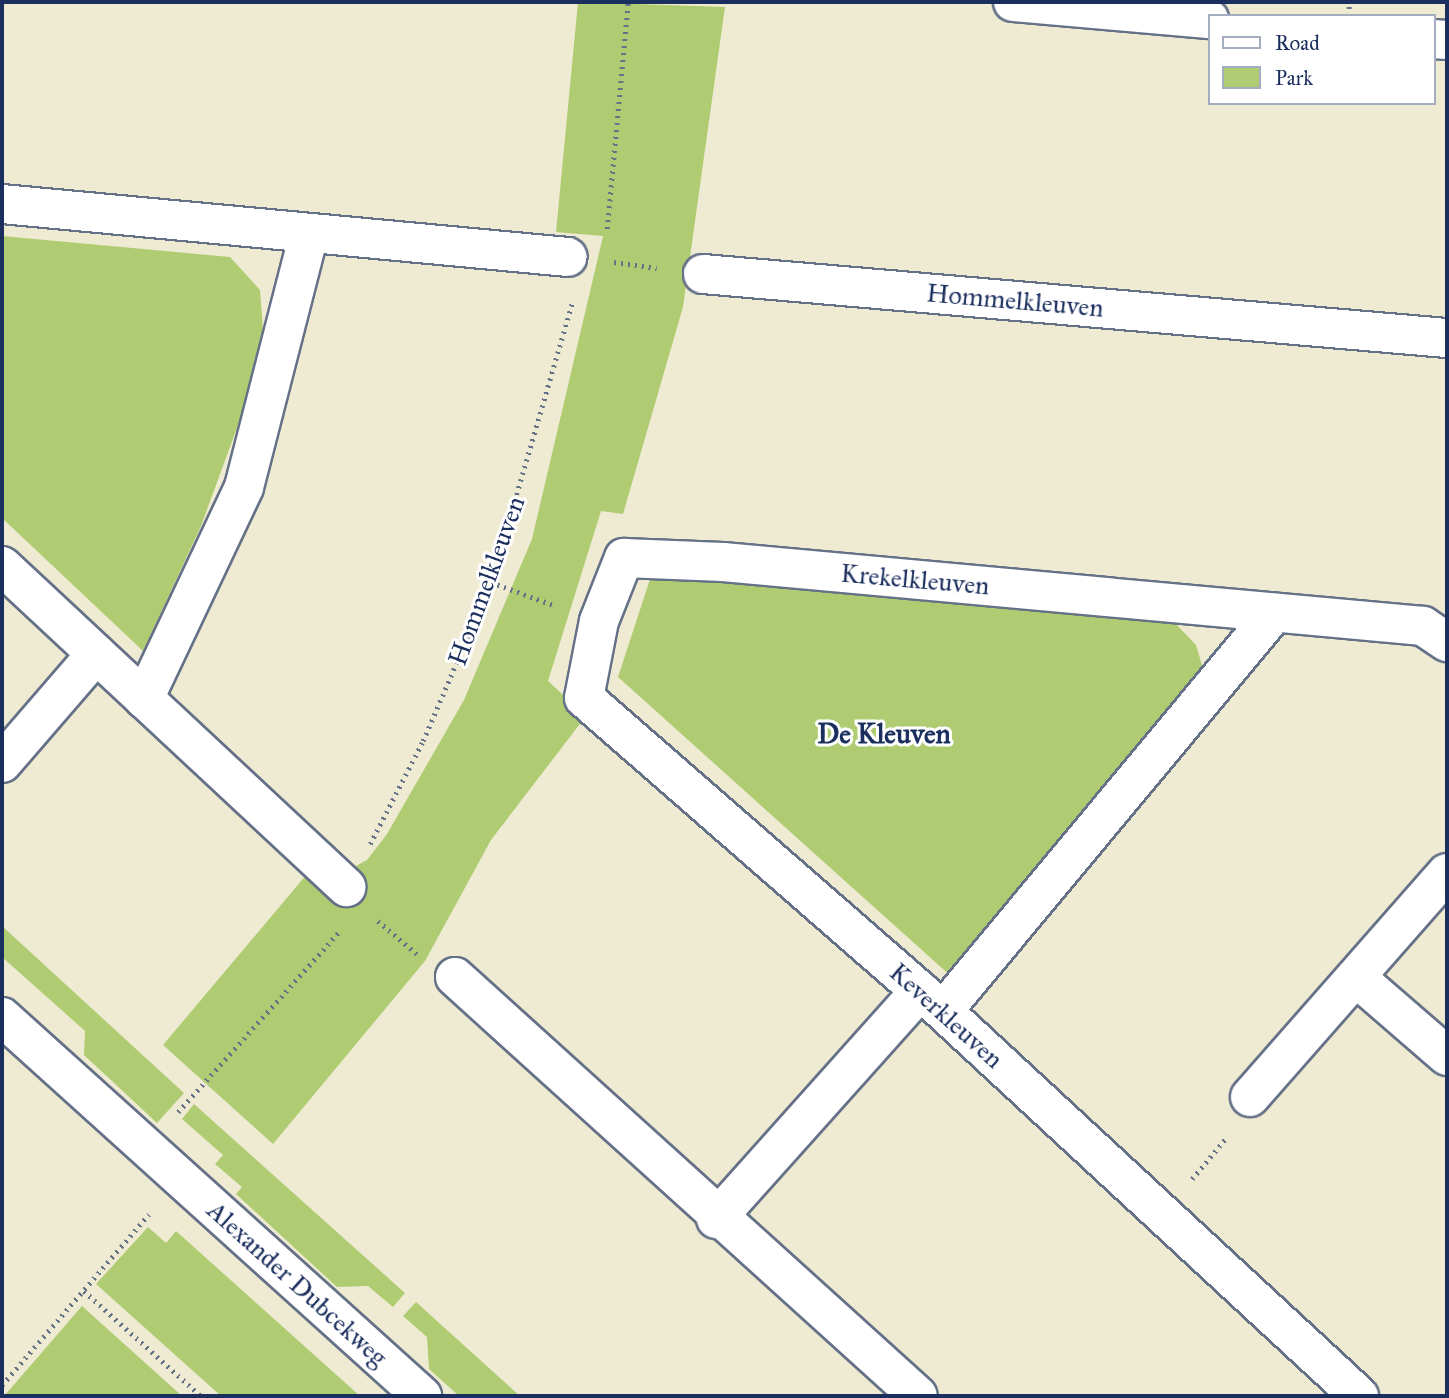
<!DOCTYPE html>
<style>
body{margin:0}
#map{position:relative;width:1449px;height:1398px;overflow:hidden;background:#efebd3;font-family:"IM FELL Great Primer",serif}
div>[style]{position:absolute}
.green>*{inset:0;background:#b0cc73}
.path>*{height:4.5px;margin-top:-2.25px;transform-origin:0;background:repeating-linear-gradient(90deg,#657187 0 2px,transparent 0 7px)}
.roads{filter:drop-shadow(2px 0 #657187) drop-shadow(-2px 0 #657187) drop-shadow(0 2px #657187) drop-shadow(0 -2px #657187)}
.minor>*{height:38px;margin:-19px;padding:0 19px;transform-origin:19px;border-radius:19px;background:#fff}
span{translate:-50% -50%;white-space:nowrap;text-align:center;line-height:1.15;-webkit-text-stroke:6px #fff;paint-order:stroke}
.street-label{font-size:26px;color:#1b2f5e}
.neighbourhood-label{font-size:28px;color:#1b2f5e;font-weight:700}
.frame{position:absolute;inset:0;border:4px solid #1b2f5e;pointer-events:none}
.legend{position:absolute;left:1208px;top:14px;width:228px;height:91px;box-sizing:border-box;background:#fff;border:2px solid #a4acbf;margin:0;padding:9px 12px;list-style:none;font-size:21px;color:#1b2f5e}
.legend li{display:flex;align-items:center;gap:14px;height:35px}
.legend b{width:35px;border:2px solid #a4acbf}
</style>
<div id="map">
<div class="green">
<div style="clip-path:polygon(578px 2px,725px 7px,683px 307px,623px 514px,601px 511px,548px 681px,586px 716px,491px 840px,425px 961px,273px 1144px,163px 1045px,307px 874px,343px 873px,367px 860px,387px 834px,464px 700px,532px 539px,603px 236px,556px 232px)"></div>
<div style="clip-path:polygon(2px 236px,230px 257px,260px 290px,263px 330px,241px 417px,201px 526px,143px 651px,2px 518px)"></div>
<div style="clip-path:polygon(652px 573px,1175px 623px,1196px 645px,1205px 675px,953px 978px,618px 677px)"></div>
<div style="clip-path:polygon(2px 926px,184px 1093px,157px 1123px,84px 1055px,85px 1031px,2px 957px)"></div>
<div style="clip-path:polygon(194px 1104px,405px 1293px,393px 1307px,368px 1286px,337px 1287px,236px 1194px,242px 1187px,215px 1164px,223px 1155px,182px 1119px)"></div>
<div style="clip-path:polygon(148px 1227px,166px 1243px,176px 1231px,360px 1396px,221px 1396px,96px 1284px)"></div>
<div style="clip-path:polygon(416px 1302px,520px 1396px,459px 1396px,429px 1369px,427px 1337px,403px 1316px)"></div>
<div style="clip-path:polygon(82px 1306px,182px 1396px,5px 1395px)"></div>
</div>
<div class="path">
<div style="left:1349px;top:16px;width:14px;rotate:-90deg"></div>
<div style="left:607px;top:229px;width:228px;rotate:-84.7deg"></div>
<div style="left:614px;top:262px;width:43px;rotate:7.9deg"></div>
<div style="left:491px;top:582px;width:69px;rotate:20.3deg"></div>
<div style="left:370px;top:844px;width:116px;rotate:-62.8deg"></div>
<div style="left:423px;top:741px;width:173px;rotate:-66.8deg"></div>
<div style="left:491px;top:582px;width:290px;rotate:-73.8deg"></div>
<div style="left:378px;top:921px;width:51px;rotate:40.2deg"></div>
<div style="left:178px;top:1112px;width:240px;rotate:-48.2deg"></div>
<div style="left:1192px;top:1179px;width:55px;rotate:-50.2deg"></div>
<div style="left:84px;top:1291px;width:157px;rotate:41.9deg"></div>
<div style="left:2px;top:1385px;width:225px;rotate:-49.3deg"></div>
</div>
<div class="roads">
<div class="minor">
<div style="left:1013px;top:2px;width:197px;rotate:5deg"></div>
<div style="left:1433px;top:39px;width:14px;rotate:4deg"></div>
<div style="left:2px;top:204px;width:568px;rotate:5.35deg"></div>
<div style="left:703px;top:274px;width:747px;rotate:4.92deg"></div>
<div style="left:2px;top:566px;width:471px;rotate:43deg"></div>
<div style="left:144px;top:699px;width:234px;rotate:-64.7deg"></div>
<div style="left:244px;top:487px;width:261px;rotate:-75.6deg"></div>
<div style="left:2px;top:763px;width:144px;rotate:-49.2deg"></div>
<div style="left:455px;top:977px;width:624px;rotate:42.14deg"></div>
<div style="left:1357px;top:978px;width:119px;rotate:40.9deg"></div>
<div style="left:943px;top:1011px;width:518px;rotate:-50.25deg"></div>
<div style="left:2px;top:1017px;width:566px;rotate:42.06deg"></div>
<div style="left:1250px;top:1097px;width:298px;rotate:-48.7deg"></div>
<div style="left:716px;top:1219px;width:306px;rotate:-48.2deg"></div>
<div style="left:1359px;top:1396px;width:567px;rotate:-137.22deg"></div>
<div style="left:943px;top:1011px;width:476px;rotate:-138.9deg"></div>
<div style="left:584px;top:698px;width:78px;rotate:-79deg"></div>
<div style="left:599px;top:621px;width:68px;rotate:-68.4deg"></div>
<div style="left:624px;top:558px;width:99px;rotate:2.3deg"></div>
<div style="left:723px;top:562px;width:703px;rotate:5.22deg"></div>
<div style="left:1423px;top:626px;width:29px;rotate:34deg"></div>
</div>
</div>
<div class="street-label">
<span style="left:1015px;top:301px;rotate:5deg">Hommelkleuven</span>
<span style="left:915px;top:580px;rotate:5deg">Krekelkleuven</span>
<span style="left:487px;top:581px;rotate:-70deg">Hommelkleuven</span>
<span style="left:946px;top:1016px;rotate:42deg">Keverkleuven</span>
<span style="left:297px;top:1284px;rotate:42deg">Alexander Dubcekweg</span>
</div>
<div class="neighbourhood-label">
<span style="left:884px;top:734px">De Kleuven</span>
</div>
<div class="frame"></div>
<ul class="legend">
<li><b style="height:9px;background:#fff"></b>Road</li>
<li><b style="height:19px;background:#b0cc73"></b>Park</li>
</ul>
</div>
